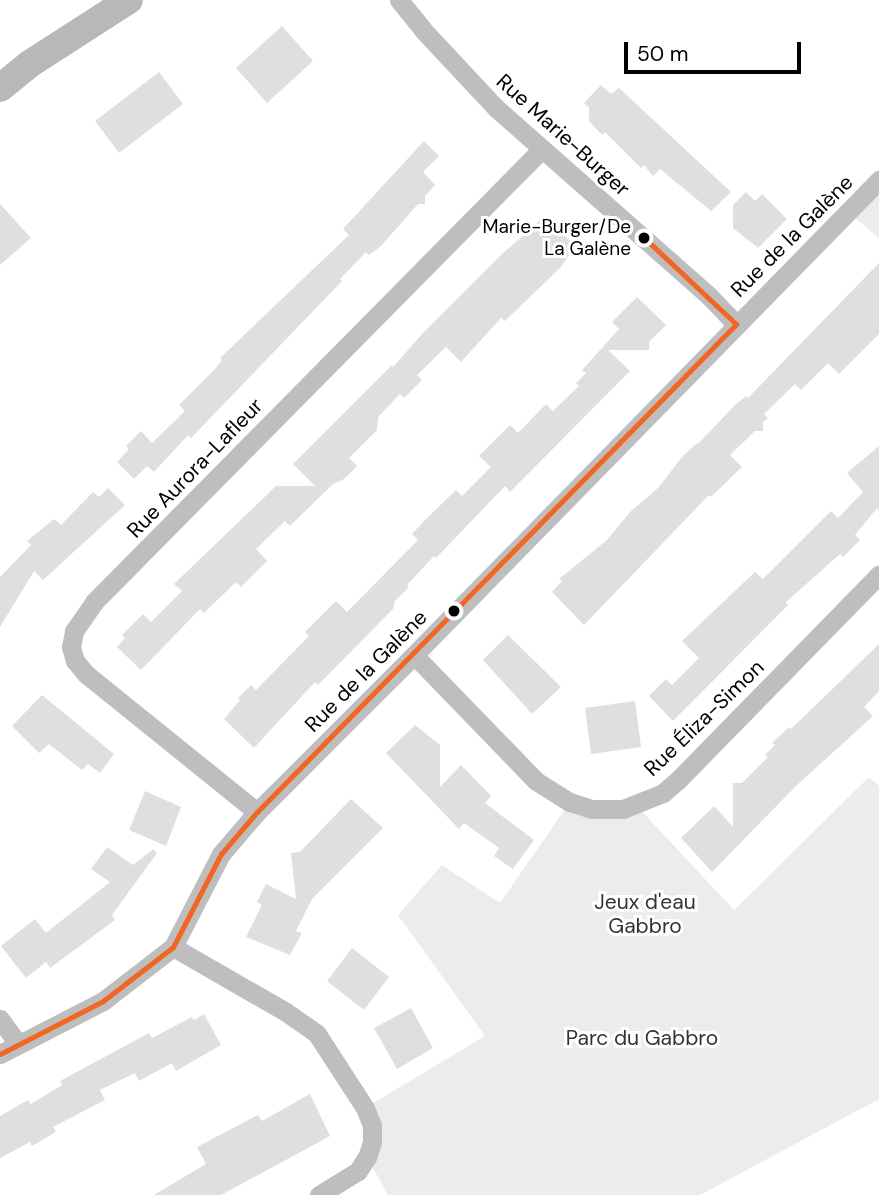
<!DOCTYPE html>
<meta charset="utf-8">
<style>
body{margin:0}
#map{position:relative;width:879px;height:1195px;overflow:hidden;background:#fff;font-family:"DM Sans",sans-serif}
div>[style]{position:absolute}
.green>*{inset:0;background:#ececec}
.building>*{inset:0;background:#dfdfdf}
.street>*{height:19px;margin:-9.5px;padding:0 9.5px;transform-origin:9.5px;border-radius:9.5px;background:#bebebe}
.secondary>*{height:28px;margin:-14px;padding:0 14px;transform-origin:14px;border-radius:14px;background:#b8b8b8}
.bus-1>*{height:5px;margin:-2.5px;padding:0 2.5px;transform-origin:2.5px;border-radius:2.5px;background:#f26522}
.dots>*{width:19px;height:19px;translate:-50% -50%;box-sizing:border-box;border:4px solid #fff;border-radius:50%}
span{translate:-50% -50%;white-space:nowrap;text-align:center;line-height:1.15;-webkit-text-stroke:6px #fff;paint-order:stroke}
.bus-label{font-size:19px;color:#000}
.right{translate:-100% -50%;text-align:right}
.street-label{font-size:21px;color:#000}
.park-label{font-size:21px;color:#333}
.scale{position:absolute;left:624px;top:42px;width:177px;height:32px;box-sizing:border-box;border:4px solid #000;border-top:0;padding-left:9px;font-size:21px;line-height:24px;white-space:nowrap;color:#000;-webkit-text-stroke:5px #fff;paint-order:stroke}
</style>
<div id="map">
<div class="green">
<div style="clip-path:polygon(879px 180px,879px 238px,848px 212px)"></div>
<div style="clip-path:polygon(869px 777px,879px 786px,879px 1099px,700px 1195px,388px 1195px,367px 1157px,365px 1108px,485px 1036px,398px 915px,442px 865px,500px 903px,570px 802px,636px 805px,734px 910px)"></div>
</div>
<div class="building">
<div style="clip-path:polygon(282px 26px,313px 61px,267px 103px,236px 68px)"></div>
<div style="clip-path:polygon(159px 72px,183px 104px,119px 153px,95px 121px)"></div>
<div style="clip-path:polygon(601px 85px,611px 94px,619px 88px,731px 192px,711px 211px,660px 169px,653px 176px,644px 165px,641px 168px,605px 132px,602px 135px,589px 121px,589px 108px,584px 103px)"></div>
<div style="clip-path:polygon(424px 141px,439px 156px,423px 172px,435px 185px,425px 196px,425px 204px,418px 204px,381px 246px,369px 255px,366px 252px,340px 279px,342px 281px,191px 438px,188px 435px,154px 472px,147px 466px,134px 479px,117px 462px,129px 449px,126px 446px,141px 431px,152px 443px,185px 411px,179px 405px,216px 368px,222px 360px,220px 358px,349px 235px,343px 229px)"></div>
<div style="clip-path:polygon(746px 192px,755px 201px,762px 194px,787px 219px,758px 248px,733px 228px,733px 205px)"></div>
<div style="clip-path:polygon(0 204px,31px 238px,0 265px)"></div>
<div style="clip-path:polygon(545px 216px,575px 246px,561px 267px,505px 321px,501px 318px,461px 362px,446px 347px,417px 375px,422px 380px,404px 398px,400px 394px,378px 417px,377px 430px,349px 458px,357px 466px,344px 479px,333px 484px,290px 526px,285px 521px,256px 549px,267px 561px,241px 587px,236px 582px,204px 613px,200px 609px,141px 670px,117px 647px,125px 638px,122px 635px,143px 614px,151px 622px,182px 591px,174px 584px,276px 486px,315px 486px,293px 464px,392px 365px,393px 367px,423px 333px,500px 256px)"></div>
<div style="clip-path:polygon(879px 263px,879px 334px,839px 374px,828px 363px,801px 390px,795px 384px,764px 414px,768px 418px,763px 422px,763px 431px,755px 431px,730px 455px,742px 467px,711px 497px,709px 495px,584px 625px,552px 592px,562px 581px,559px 579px,607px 540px,631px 511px,658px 488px,682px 457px,697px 443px,698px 444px,735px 405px,746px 396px,748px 398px)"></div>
<div style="clip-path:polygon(637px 297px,666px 325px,649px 342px,649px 350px,608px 350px,630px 371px,510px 492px,505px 486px,436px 558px,434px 556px,407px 585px,409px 587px,395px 601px,393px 609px,318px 685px,315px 682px,254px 748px,224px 719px,240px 700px,238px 698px,251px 685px,256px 690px,309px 636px,305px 632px,336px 601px,347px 612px,418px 540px,412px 534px,424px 521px,456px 490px,462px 496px,491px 467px,479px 456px,510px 425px,518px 433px,546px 404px,553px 411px,579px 386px,576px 383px,586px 373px,582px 370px,619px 329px,612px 322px)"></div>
<div style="clip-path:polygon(879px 446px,879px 511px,877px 508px,855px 535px,860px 540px,843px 557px,840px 554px,786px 602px,788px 605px,673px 721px,649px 696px,666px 679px,672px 685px,699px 658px,682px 641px,755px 572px,763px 579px,831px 511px,838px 518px,863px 492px,847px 473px)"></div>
<div style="clip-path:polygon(108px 488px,125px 505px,43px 580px,34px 571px,0 627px,0 577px,31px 545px,27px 541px,54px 519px,61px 525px,93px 492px,99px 497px)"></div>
<div style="clip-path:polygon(508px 635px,561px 687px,532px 714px,483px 660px)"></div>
<div style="clip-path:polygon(879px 644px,879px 691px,864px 707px,873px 716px,796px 786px,712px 872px,681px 838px,714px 806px,733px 827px,733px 783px,742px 783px,768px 757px,765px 755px,775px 745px,772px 743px,789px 727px,791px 729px)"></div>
<div style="clip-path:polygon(42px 695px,114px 754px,100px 773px,88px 764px,82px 770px,49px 744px,39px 753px,12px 726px)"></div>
<div style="clip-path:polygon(635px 701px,641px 747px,591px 754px,585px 708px)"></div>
<div style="clip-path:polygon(415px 725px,440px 745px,440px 787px,461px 765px,491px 796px,485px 803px,534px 840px,513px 869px,494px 856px,499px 848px,464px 823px,459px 829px,386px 753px)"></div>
<div style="clip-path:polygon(145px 791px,181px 807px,166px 846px,129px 830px)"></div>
<div style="clip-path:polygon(351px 799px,383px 828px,312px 899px,296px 931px,302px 933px,290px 955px,246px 937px,262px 905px,257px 902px,266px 884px,296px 899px,291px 853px,300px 852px)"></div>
<div style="clip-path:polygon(107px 847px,133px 865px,153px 849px,157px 853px,112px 915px,115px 920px,50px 968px,46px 962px,26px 978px,1px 946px,35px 919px,46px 933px,110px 882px,91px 869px)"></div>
<div style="clip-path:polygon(352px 948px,389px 977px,364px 1010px,327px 981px)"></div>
<div style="clip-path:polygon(411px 1008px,433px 1048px,397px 1069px,374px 1028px)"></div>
<div style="clip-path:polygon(204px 1014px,221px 1045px,176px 1071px,172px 1063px,139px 1081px,135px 1073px,100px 1090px,105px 1100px,53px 1127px,56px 1132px,32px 1146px,30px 1142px,0 1158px,0 1116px,28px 1100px,31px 1104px,62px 1085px,60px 1081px,149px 1033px,152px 1038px,192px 1017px,194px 1020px)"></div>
<div style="clip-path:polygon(310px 1094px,330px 1136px,221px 1195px,154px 1195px,206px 1164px,197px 1147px,258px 1115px,262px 1121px)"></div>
</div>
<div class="street">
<div style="left:399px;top:0;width:38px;rotate:51deg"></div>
<div style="left:423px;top:30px;width:107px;rotate:46.9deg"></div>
<div style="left:496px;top:108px;width:284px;rotate:41.4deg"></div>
<div style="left:709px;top:296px;width:39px;rotate:46deg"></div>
<div style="left:414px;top:655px;width:175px;rotate:45.9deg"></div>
<div style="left:536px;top:781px;width:40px;rotate:32deg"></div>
<div style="left:570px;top:802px;width:22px;rotate:18deg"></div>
<div style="left:591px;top:809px;width:32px"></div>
<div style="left:623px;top:809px;width:43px;rotate:-21.8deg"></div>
<div style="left:663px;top:793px;width:18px;rotate:-41deg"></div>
<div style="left:677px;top:781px;width:289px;rotate:-45.6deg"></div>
<div style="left:257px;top:812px;width:220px;rotate:-141.1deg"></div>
<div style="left:86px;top:674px;width:17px;rotate:-130deg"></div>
<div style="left:75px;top:661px;width:15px;rotate:-106deg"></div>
<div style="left:71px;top:647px;width:16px;rotate:-79deg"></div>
<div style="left:74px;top:631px;width:35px;rotate:-55deg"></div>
<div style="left:94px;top:602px;width:636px;rotate:-45.32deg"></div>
<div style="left:173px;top:947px;width:130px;rotate:29.9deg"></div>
<div style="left:286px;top:1012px;width:38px;rotate:35deg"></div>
<div style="left:317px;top:1034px;width:88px;rotate:57deg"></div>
<div style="left:365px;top:1108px;width:18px;rotate:68deg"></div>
<div style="left:372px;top:1125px;width:17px;rotate:90deg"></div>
<div style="left:372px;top:1142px;width:16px;rotate:108deg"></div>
<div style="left:367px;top:1157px;width:17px;rotate:123deg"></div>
<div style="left:358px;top:1171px;width:46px;rotate:148.4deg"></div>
<div style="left:0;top:1019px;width:31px;rotate:54deg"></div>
<div style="left:0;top:1054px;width:116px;rotate:-27.2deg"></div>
<div style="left:103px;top:1001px;width:88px;rotate:-37.6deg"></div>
<div style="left:173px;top:947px;width:105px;rotate:-62.7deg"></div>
<div style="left:221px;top:854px;width:55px;rotate:-49.4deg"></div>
<div style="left:257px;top:812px;width:222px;rotate:-45deg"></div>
<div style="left:414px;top:655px;width:665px;rotate:-45.61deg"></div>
</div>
<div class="secondary">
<div style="left:0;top:88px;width:36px;rotate:-39deg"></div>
<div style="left:28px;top:65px;width:120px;rotate:-32.8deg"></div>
</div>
<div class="bus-1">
<div style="left:0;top:1054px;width:116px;rotate:-27.2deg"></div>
<div style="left:103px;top:1001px;width:88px;rotate:-37.6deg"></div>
<div style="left:173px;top:947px;width:105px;rotate:-62.7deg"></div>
<div style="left:221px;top:854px;width:55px;rotate:-49.4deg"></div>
<div style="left:257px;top:812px;width:684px;rotate:-45.53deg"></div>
<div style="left:736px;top:324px;width:132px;rotate:-136.8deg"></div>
</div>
<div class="dots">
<div style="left:644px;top:238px;background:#000"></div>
<div style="left:454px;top:611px;background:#000"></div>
</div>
<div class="bus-label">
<span class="right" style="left:631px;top:238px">Marie-Burger/De<br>La Galène</span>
</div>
<div class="street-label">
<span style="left:563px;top:135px;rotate:42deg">Rue Marie-Burger</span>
<span style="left:792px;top:236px;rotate:-45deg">Rue de la Galène</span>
<span style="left:195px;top:468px;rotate:-46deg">Rue Aurora-Lafleur</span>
<span style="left:366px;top:671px;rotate:-45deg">Rue de la Galène</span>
<span style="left:704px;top:718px;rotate:-44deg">Rue Éliza-Simon</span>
</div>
<div class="park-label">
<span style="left:645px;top:914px">Jeux d'eau<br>Gabbro</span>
<span style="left:642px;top:1038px">Parc du Gabbro</span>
</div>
<div class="scale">50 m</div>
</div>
